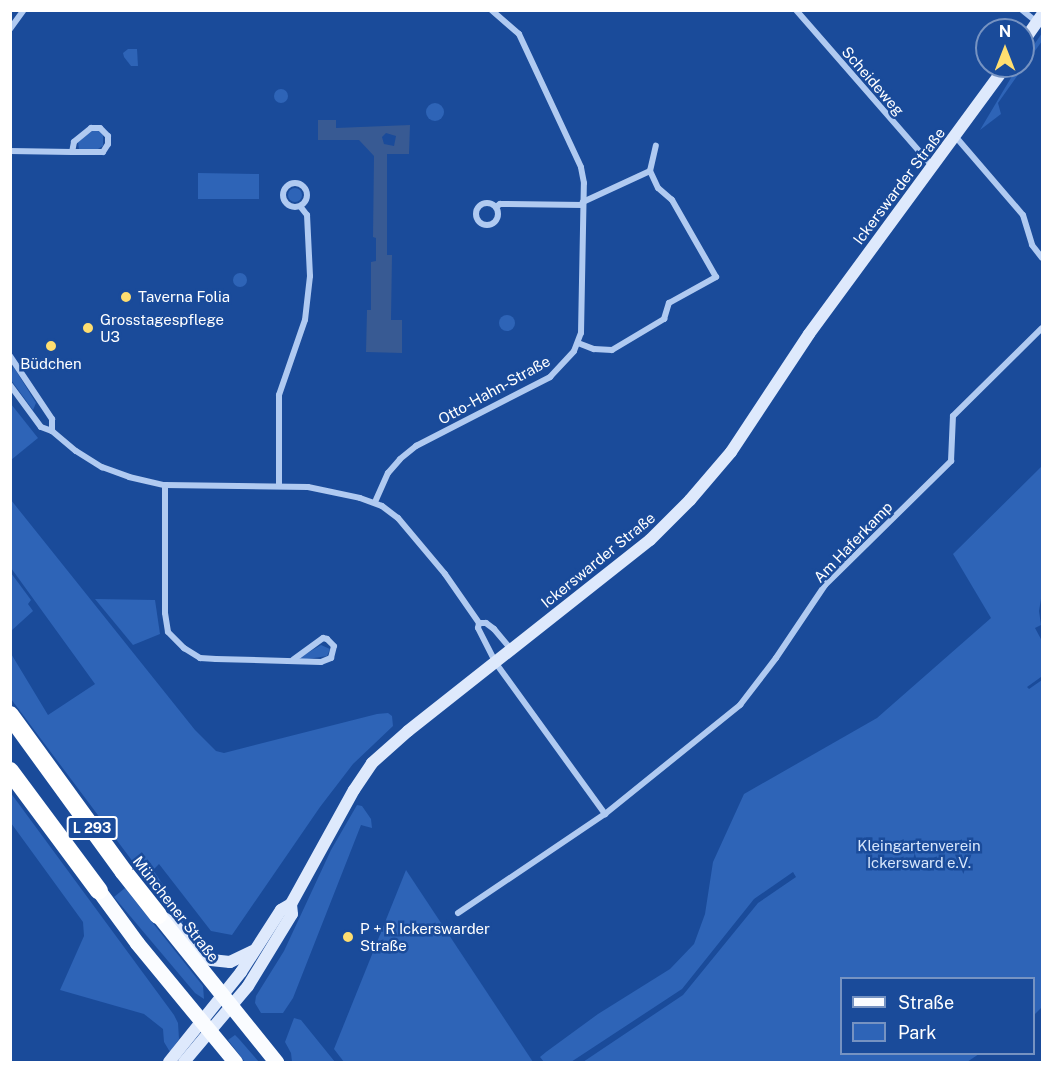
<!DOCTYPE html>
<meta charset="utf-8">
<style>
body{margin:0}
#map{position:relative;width:1053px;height:1073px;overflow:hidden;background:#1a4b9a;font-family:"Public Sans",sans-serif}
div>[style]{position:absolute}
.green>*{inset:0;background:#2e64b7}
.round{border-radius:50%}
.water>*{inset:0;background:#385a93}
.street>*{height:6px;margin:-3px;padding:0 3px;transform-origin:3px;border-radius:3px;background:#b0caf1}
.street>.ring{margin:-3px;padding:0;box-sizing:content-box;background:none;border:6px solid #b0caf1;border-radius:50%}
.secondary>*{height:12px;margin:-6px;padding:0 6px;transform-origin:6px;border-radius:6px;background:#dee9fc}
.primary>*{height:15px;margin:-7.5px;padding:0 7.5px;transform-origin:7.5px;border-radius:7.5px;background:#fafcff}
.highway>*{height:18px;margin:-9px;padding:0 9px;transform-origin:9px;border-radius:9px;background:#fff}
.dots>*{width:16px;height:16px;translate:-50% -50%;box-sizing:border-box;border:3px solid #1a4b9a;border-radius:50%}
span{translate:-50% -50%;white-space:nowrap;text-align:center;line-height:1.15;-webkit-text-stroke:5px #1a4b9a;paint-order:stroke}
.shield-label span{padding:2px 4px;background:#1a4b9a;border:2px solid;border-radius:4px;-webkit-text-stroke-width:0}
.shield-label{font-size:14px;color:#fff;font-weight:700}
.street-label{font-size:15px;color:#fff}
.poi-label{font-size:15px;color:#fff}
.left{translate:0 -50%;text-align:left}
.park-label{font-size:15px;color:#d7e6fc}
.frame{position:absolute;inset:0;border:12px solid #fff;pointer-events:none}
.legend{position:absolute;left:840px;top:977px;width:195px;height:78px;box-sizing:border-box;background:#1a4b9a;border:2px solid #7693c2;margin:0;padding:8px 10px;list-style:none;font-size:18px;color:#fff}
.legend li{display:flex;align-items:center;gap:12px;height:30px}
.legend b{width:30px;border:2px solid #7693c2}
.north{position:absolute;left:975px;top:18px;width:60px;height:60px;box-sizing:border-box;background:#1a4b9a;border:2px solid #7693c2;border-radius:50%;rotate:0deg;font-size:16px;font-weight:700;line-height:24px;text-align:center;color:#fff}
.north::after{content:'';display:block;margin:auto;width:21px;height:27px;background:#ffde70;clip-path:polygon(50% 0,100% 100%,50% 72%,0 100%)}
</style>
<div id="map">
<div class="green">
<div style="clip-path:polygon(1042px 33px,1042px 41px,998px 103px,1001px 114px,980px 130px,1012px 76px,1019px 66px,1023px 66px,1023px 61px)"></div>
<div style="clip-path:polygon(128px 49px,137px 49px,138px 66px,131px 66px,124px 57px,123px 53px)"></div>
<div class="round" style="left:274px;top:89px;width:14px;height:14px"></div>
<div class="round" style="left:426px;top:103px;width:18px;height:18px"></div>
<div style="clip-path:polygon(92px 131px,100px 131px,103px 135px,103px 146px,96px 150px,79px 149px,78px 142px)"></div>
<div style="clip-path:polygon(198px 173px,259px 174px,259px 199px,198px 199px)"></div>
<div class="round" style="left:288px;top:188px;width:14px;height:14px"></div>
<div class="round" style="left:233px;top:273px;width:14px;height:14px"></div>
<div class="round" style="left:499px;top:315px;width:16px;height:16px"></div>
<div style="clip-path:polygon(13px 366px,36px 403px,33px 410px,11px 380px)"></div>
<div style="clip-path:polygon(11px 404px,38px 438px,11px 460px,10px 460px)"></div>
<div style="clip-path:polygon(1042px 466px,1042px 593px,1039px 611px,1041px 625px,1035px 628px,1042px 641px,1042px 679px,1041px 677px,1027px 687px,1029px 689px,1042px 680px,1042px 1007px,1034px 1015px,1034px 978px,842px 978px,842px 1054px,979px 1054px,967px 1062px,583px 1062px,683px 995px,758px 903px,796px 877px,793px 872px,754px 899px,682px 989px,571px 1062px,544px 1062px,540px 1057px,546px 1052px,598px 1014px,670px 969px,694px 944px,705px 914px,713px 862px,744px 794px,877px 718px,991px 618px,953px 554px)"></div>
<div style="clip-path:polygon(11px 500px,195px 730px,216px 751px,224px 753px,377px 714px,388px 713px,392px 716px,393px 726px,353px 764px,320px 807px,232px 935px,211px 931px,159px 864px,153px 870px,185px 917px,181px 926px,11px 699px,10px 652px,48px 715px,95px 684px,11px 568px)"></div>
<div style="clip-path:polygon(11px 573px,31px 600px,28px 604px,33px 611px,11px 631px)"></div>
<div style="clip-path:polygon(95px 599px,155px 600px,160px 634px,133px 645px)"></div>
<div style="clip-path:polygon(321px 645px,330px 649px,327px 656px,301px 660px,299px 658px)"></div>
<div style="clip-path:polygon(10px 792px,174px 1015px,178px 1023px,179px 1039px,170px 1052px,164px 1042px,163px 1029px,144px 1014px,60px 990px,84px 936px,83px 922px,11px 823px)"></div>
<div style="clip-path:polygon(357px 805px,362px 806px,371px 819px,372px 828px,361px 825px,293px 998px,283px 1013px,261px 1013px,255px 1003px,256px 996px,284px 951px,331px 850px)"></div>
<div style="clip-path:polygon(406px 870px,533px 1062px,344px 1062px,334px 1049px)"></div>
<div style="clip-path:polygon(125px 888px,203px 986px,204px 999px,195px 993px,114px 897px)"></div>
<div style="clip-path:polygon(294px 1018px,301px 1020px,335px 1062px,292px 1062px,291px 1053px,285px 1042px)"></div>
<div style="clip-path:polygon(235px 1035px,239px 1039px,259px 1062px,245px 1062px,228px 1040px)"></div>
</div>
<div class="water">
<div style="clip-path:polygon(evenodd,318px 120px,336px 120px,336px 128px,410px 125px,409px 154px,387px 154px,387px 255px,392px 255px,391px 320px,402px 320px,402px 353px,366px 352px,367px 310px,371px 310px,371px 262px,376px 261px,376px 238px,373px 237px,374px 156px,359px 140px,318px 140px,318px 120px,386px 133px,396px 136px,394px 146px,384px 144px,382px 137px,386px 133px)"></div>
</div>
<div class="street">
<div style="left:796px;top:10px;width:207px;rotate:48.9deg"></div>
<div style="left:1022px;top:10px;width:19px;rotate:39deg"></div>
<div style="left:10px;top:29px;width:24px;rotate:-54deg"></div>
<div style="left:955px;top:136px;width:104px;rotate:49.3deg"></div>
<div style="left:1023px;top:215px;width:31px;rotate:73deg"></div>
<div style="left:1032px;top:245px;width:16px;rotate:52deg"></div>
<div style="left:10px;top:151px;width:62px;rotate:0.9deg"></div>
<div style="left:72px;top:152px;width:31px"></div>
<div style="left:103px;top:152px;width:9px;rotate:-58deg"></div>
<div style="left:108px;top:144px;width:8px;rotate:-90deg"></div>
<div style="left:108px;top:136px;width:11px;rotate:-135deg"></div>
<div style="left:100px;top:128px;width:9px;rotate:180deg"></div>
<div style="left:91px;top:128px;width:22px;rotate:141deg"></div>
<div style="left:74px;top:142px;width:10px;rotate:101deg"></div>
<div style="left:650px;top:171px;width:26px;rotate:-77deg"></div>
<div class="ring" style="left:283px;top:183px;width:18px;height:18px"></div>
<div class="ring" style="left:476px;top:203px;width:16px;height:16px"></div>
<div style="left:496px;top:207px;width:5px;rotate:-37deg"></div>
<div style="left:500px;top:204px;width:83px;rotate:0.7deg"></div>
<div style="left:578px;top:343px;width:17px;rotate:21deg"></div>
<div style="left:594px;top:349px;width:18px;rotate:3deg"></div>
<div style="left:612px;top:350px;width:61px;rotate:-30.8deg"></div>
<div style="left:664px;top:319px;width:17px;rotate:-73deg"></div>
<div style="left:669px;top:303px;width:54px;rotate:-29deg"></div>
<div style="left:716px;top:277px;width:89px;rotate:-119.7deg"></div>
<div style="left:672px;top:200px;width:18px;rotate:-139deg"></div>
<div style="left:658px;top:188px;width:19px;rotate:-115deg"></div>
<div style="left:650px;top:171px;width:74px;rotate:155.2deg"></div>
<div style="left:10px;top:356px;width:76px;rotate:56.3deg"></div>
<div style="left:52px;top:419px;width:12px;rotate:90deg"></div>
<div style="left:10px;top:385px;width:52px;rotate:53.6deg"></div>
<div style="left:41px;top:427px;width:12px;rotate:20deg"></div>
<div style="left:52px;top:431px;width:31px;rotate:40deg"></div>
<div style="left:76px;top:451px;width:31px;rotate:32deg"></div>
<div style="left:102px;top:467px;width:29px;rotate:20deg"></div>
<div style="left:129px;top:477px;width:37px;rotate:13deg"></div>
<div style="left:165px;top:485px;width:143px;rotate:0.8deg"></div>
<div style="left:308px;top:487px;width:53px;rotate:11.9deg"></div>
<div style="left:360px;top:498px;width:23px;rotate:20deg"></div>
<div style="left:382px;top:506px;width:20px;rotate:37deg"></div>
<div style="left:398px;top:518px;width:73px;rotate:50deg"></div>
<div style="left:445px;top:574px;width:60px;rotate:55.2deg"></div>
<div style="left:479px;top:623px;width:5px;rotate:101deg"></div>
<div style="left:478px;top:628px;width:38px;rotate:63deg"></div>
<div style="left:495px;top:662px;width:188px;rotate:54.1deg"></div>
<div style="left:605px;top:814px;width:174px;rotate:-38.9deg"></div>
<div style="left:740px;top:705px;width:59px;rotate:-52.5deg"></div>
<div style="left:776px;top:658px;width:88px;rotate:-56.1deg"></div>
<div style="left:825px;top:585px;width:177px;rotate:-44.5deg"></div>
<div style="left:951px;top:461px;width:45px;rotate:-87.5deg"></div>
<div style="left:953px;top:416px;width:125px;rotate:-44.7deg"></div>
<div style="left:165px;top:485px;width:128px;rotate:90deg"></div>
<div style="left:165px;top:613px;width:19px;rotate:81deg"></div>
<div style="left:168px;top:632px;width:23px;rotate:45deg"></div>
<div style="left:184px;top:648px;width:19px;rotate:32deg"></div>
<div style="left:200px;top:658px;width:16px;rotate:4deg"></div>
<div style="left:216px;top:659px;width:105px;rotate:1.6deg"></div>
<div style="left:321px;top:662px;width:11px;rotate:-22deg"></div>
<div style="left:331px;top:658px;width:12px;rotate:-76deg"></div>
<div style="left:334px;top:646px;width:10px;rotate:-135deg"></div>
<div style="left:327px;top:639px;width:4px;rotate:-166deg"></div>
<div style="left:323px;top:638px;width:37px;rotate:144deg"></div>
<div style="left:279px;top:485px;width:90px;rotate:-90deg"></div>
<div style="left:279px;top:395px;width:79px;rotate:-70.9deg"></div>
<div style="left:305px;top:320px;width:44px;rotate:-83.5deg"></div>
<div style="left:310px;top:276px;width:61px;rotate:-92.8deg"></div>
<div style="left:307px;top:215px;width:11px;rotate:-128deg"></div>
<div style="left:375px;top:502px;width:32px;rotate:-66deg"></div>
<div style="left:388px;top:473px;width:18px;rotate:-49deg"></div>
<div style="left:400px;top:459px;width:21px;rotate:-39deg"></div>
<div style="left:416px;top:446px;width:151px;rotate:-27.2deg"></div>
<div style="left:550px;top:377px;width:35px;rotate:-47deg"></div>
<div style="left:574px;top:351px;width:19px;rotate:-69deg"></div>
<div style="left:581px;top:333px;width:150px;rotate:-88.9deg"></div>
<div style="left:584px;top:183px;width:16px;rotate:-101deg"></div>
<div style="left:581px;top:167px;width:147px;rotate:-115deg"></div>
<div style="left:519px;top:34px;width:37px;rotate:-139deg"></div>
<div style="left:479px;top:623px;width:7px"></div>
<div style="left:486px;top:623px;width:10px;rotate:37deg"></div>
<div style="left:494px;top:629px;width:26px;rotate:50deg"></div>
<div style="left:458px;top:913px;width:177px;rotate:-34deg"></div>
</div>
<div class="secondary">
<div style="left:1023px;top:42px;width:33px;rotate:-55deg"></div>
<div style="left:164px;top:918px;width:12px;rotate:31deg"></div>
<div style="left:174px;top:924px;width:41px;rotate:48.9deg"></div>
<div style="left:201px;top:955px;width:11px;rotate:27deg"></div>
<div style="left:211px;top:960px;width:19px;rotate:6deg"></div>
<div style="left:230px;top:962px;width:25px;rotate:-26deg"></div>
<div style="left:169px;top:1062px;width:115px;rotate:-51.3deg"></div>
<div style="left:241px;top:972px;width:74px;rotate:-57.2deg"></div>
<div style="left:281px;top:910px;width:12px;rotate:-31deg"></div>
<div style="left:291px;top:904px;width:130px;rotate:-61.1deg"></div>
<div style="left:354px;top:790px;width:32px;rotate:-56deg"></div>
<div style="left:372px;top:763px;width:48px;rotate:-41.6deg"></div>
<div style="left:408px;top:731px;width:308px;rotate:-38.3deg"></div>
<div style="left:650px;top:540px;width:57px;rotate:-45deg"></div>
<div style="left:690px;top:500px;width:63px;rotate:-49.5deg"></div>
<div style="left:731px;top:452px;width:141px;rotate:-56.5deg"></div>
<div style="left:809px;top:334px;width:333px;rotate:-53.7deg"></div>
<div style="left:184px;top:1062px;width:99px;rotate:-49.9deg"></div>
<div style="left:248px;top:986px;width:84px;rotate:-58.6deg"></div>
<div style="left:292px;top:914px;width:10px;rotate:-96deg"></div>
</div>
<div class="primary">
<div style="left:99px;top:891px;width:64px;rotate:53.8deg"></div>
<div style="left:137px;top:943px;width:154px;rotate:50.5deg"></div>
<div style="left:158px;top:915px;width:189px;rotate:51.2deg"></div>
</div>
<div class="highway">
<div style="left:10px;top:715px;width:194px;rotate:54deg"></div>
<div style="left:124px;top:872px;width:55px;rotate:51.7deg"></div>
<div style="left:10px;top:771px;width:149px;rotate:53.4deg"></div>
</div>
<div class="dots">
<div style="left:126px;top:297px;background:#ffde70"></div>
<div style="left:88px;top:328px;background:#ffde70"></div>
<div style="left:51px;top:346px;background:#ffde70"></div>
<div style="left:348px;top:937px;background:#ffde70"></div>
</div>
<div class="shield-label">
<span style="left:92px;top:828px">L 293</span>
</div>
<div class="street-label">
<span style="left:873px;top:81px;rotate:49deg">Scheideweg</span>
<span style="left:899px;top:186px;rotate:-53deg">Ickerswarder Straße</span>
<span style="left:494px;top:390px;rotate:-29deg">Otto-Hahn-Straße</span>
<span style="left:853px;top:542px;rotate:-46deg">Am Haferkamp</span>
<span style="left:598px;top:560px;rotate:-39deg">Ickerswarder Straße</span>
<span style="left:176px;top:909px;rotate:52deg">Münchener Straße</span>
</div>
<div class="poi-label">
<span class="left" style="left:138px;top:297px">Taverna Folia</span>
<span class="left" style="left:100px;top:328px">Grosstagespflege<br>U3</span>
<span style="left:51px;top:364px">Büdchen</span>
<span class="left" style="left:360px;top:937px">P + R Ickerswarder<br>Straße</span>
</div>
<div class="park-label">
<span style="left:919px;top:854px">Kleingartenverein<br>Ickersward e.V.</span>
</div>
<div class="frame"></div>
<ul class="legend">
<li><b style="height:8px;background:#fafcff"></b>Straße</li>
<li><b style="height:16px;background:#2e64b7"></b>Park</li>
</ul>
<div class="north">N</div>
</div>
